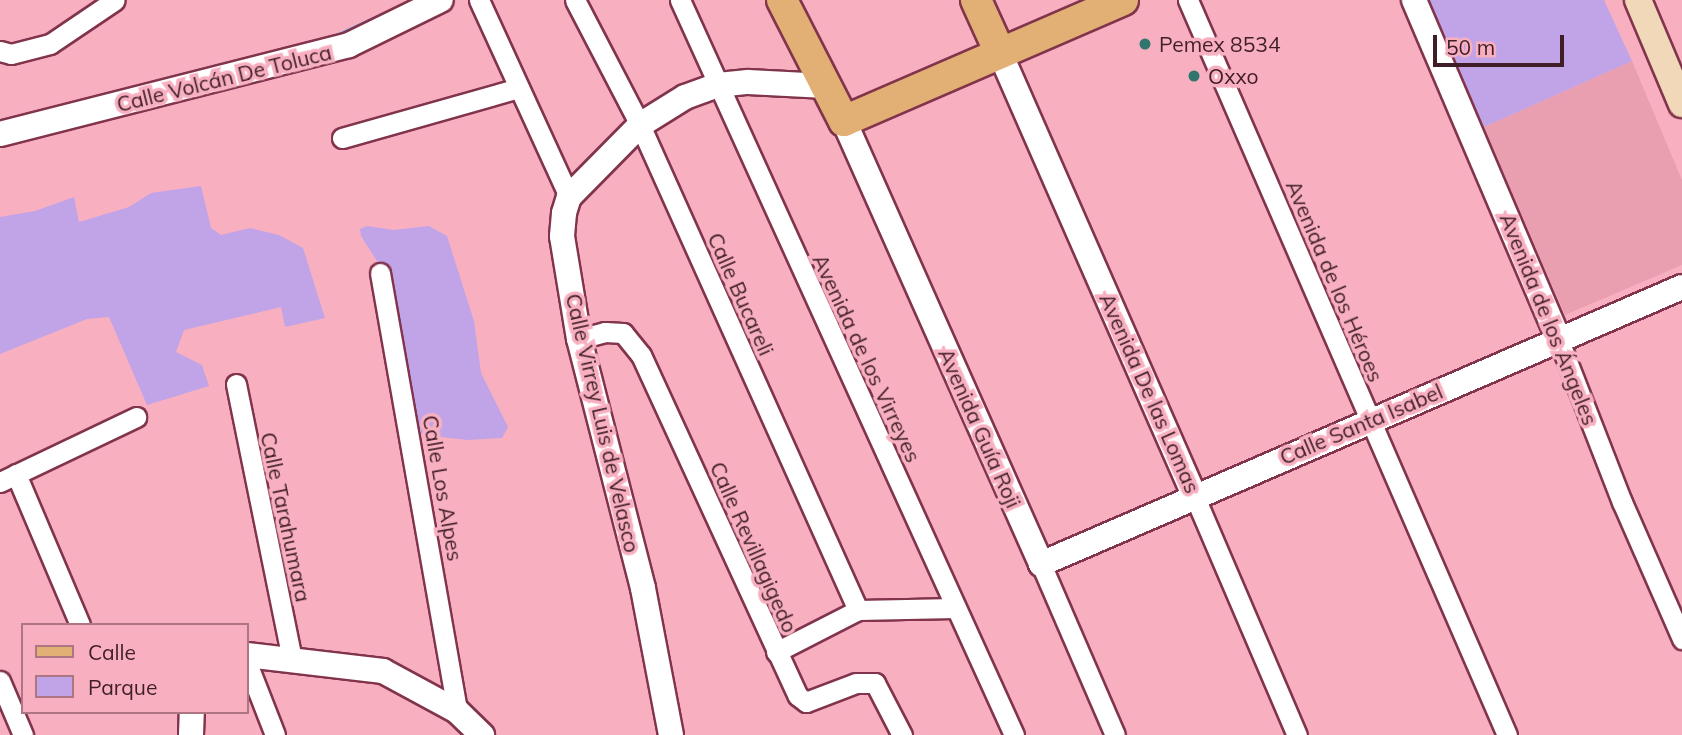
<!DOCTYPE html>
<meta charset="utf-8">
<style>
body{margin:0}
#map{position:relative;width:1682px;height:735px;overflow:hidden;background:#f8b0c1;font-family:Mulish,sans-serif}
div>[style]{position:absolute}
.built>*{inset:0;background:#ea9fb1}
.green>*{inset:0;background:#c1a3e8}
.stream>*{height:5px;margin:-2.5px;padding:0 2.5px;transform-origin:2.5px;border-radius:2.5px;background:#58b2f5}
.roads{filter:drop-shadow(2px 0 #81344c) drop-shadow(-2px 0 #81344c) drop-shadow(0 2px #81344c) drop-shadow(0 -2px #81344c)}
.minor>*{height:19px;margin:-9.5px;padding:0 9.5px;transform-origin:9.5px;border-radius:9.5px;background:#fff}
.tertiary>*{height:24px;margin:-12px;padding:0 12px;transform-origin:12px;border-radius:12px;background:#fff}
.secondary>*{height:26px;margin:-13px;padding:0 13px;transform-origin:13px;border-radius:13px;background:#f0d8b9}
.primary>*{height:30px;margin:-15px;padding:0 15px;transform-origin:15px;border-radius:15px;background:#e2b074}
.dots>*{width:19px;height:19px;translate:-50% -50%;box-sizing:border-box;border:4px solid #f8b0c1;border-radius:50%}
span{translate:-50% -50%;white-space:nowrap;text-align:center;line-height:1.15;-webkit-text-stroke:7px #f8b0c1;paint-order:stroke}
.poi-label{font-size:21px;color:#401e27}
.left{translate:0 -50%;text-align:left}
.street-label{font-size:21px;color:#401e27}
.legend{position:absolute;left:21px;top:623px;width:228px;height:91px;box-sizing:border-box;background:#f8b0c1;border:2px solid #ae7683;margin:0;padding:9px 12px;list-style:none;font-size:21px;color:#401e27}
.legend li{display:flex;align-items:center;gap:14px;height:35px}
.legend b{width:35px;border:2px solid #ae7683}
.scale{position:absolute;left:1433px;top:35px;width:131px;height:32px;box-sizing:border-box;border:4px solid #401e27;border-top:0;padding-left:9px;font-size:21px;line-height:24px;white-space:nowrap;color:#401e27;-webkit-text-stroke:5px #f8b0c1;paint-order:stroke}
</style>
<div id="map">
<div class="built">
<div style="clip-path:polygon(1632px 61px,1682px 180px,1682px 265px,1565px 315px,1484px 127px)"></div>
</div>
<div class="green">
<div style="clip-path:polygon(1428px 0,1604px 0,1632px 61px,1484px 127px)"></div>
<div style="clip-path:polygon(201px 186px,211px 228px,221px 235px,250px 228px,279px 235px,303px 248px,325px 318px,285px 327px,281px 307px,184px 330px,176px 352px,202px 365px,209px 386px,147px 405px,109px 317px,87px 319px,0 354px,0 217px,35px 211px,74px 197px,79px 222px,129px 207px,151px 193px)"></div>
<div style="clip-path:polygon(367px 226px,394px 230px,429px 226px,447px 236px,474px 321px,481px 373px,508px 427px,502px 438px,468px 440px,422px 435px,401px 366px,382px 269px,361px 236px,360px 229px)"></div>
</div>
<div class="stream">
<div style="left:334px;top:37px;width:75px;rotate:-24.5deg"></div>
</div>
<div class="roads">
<div class="minor">
<div style="left:479px;top:0;width:217px;rotate:65.4deg"></div>
<div style="left:575px;top:0;width:141px;rotate:62.5deg"></div>
<div style="left:640px;top:125px;width:532px;rotate:65.8deg"></div>
<div style="left:680px;top:0;width:807px;rotate:65.56deg"></div>
<div style="left:1188px;top:0;width:801px;rotate:66.54deg"></div>
<div style="left:0;top:51px;width:11px;rotate:15deg"></div>
<div style="left:11px;top:54px;width:40px;rotate:-14.4deg"></div>
<div style="left:50px;top:44px;width:78px;rotate:-34.1deg"></div>
<div style="left:342px;top:138px;width:184px;rotate:-15.8deg"></div>
<div style="left:380px;top:273px;width:445px;rotate:80deg"></div>
<div style="left:1558px;top:338px;width:176px;rotate:68.7deg"></div>
<div style="left:1622px;top:502px;width:150px;rotate:66.3deg"></div>
<div style="left:579px;top:339px;width:27px;rotate:-15deg"></div>
<div style="left:605px;top:332px;width:18px;rotate:3deg"></div>
<div style="left:623px;top:333px;width:28px;rotate:51deg"></div>
<div style="left:641px;top:355px;width:375px;rotate:65.3deg"></div>
<div style="left:798px;top:696px;width:10px;rotate:37deg"></div>
<div style="left:806px;top:702px;width:53px;rotate:-20.8deg"></div>
<div style="left:856px;top:683px;width:19px"></div>
<div style="left:875px;top:683px;width:59px;rotate:62.6deg"></div>
<div style="left:236px;top:384px;width:282px;rotate:78.5deg"></div>
<div style="left:16px;top:474px;width:164px;rotate:67deg"></div>
<div style="left:0;top:482px;width:151px;rotate:-25.5deg"></div>
<div style="left:1194px;top:495px;width:261px;rotate:66.8deg"></div>
<div style="left:1041px;top:564px;width:186px;rotate:66.6deg"></div>
<div style="left:776px;top:652px;width:92px;rotate:-27.1deg"></div>
<div style="left:858px;top:610px;width:97px;rotate:-1.2deg"></div>
<div style="left:247px;top:663px;width:77px;rotate:68.7deg"></div>
<div style="left:0;top:681px;width:59px;rotate:66.9deg"></div>
</div>
<div class="tertiary">
<div style="left:1414px;top:0;width:367px;rotate:66.9deg"></div>
<div style="left:1000px;top:53px;width:483px;rotate:66.3deg"></div>
<div style="left:844px;top:121px;width:485px;rotate:66deg"></div>
<div style="left:1041px;top:564px;width:698px;rotate:-23.37deg"></div>
<div style="left:0;top:134px;width:360px;rotate:-14.3deg"></div>
<div style="left:349px;top:45px;width:102px;rotate:-26.1deg"></div>
<div style="left:247px;top:655px;width:137px;rotate:6.7deg"></div>
<div style="left:383px;top:671px;width:84px;rotate:28.4deg"></div>
<div style="left:457px;top:711px;width:35px;rotate:44deg"></div>
<div style="left:191px;top:735px;width:23px;rotate:-88deg"></div>
<div style="left:671px;top:735px;width:150px;rotate:-100.8deg"></div>
<div style="left:643px;top:588px;width:257px;rotate:-104.4deg"></div>
<div style="left:579px;top:339px;width:104px;rotate:-99.4deg"></div>
<div style="left:562px;top:236px;width:23px;rotate:-85deg"></div>
<div style="left:564px;top:213px;width:17px;rotate:-73deg"></div>
<div style="left:569px;top:197px;width:101px;rotate:-45.4deg"></div>
<div style="left:640px;top:125px;width:53px;rotate:-31.9deg"></div>
<div style="left:685px;top:97px;width:35px;rotate:-20deg"></div>
<div style="left:718px;top:85px;width:30px;rotate:-6deg"></div>
<div style="left:748px;top:82px;width:78px;rotate:2.9deg"></div>
</div>
<div class="secondary">
<div style="left:1638px;top:0;width:113px;rotate:67.1deg"></div>
</div>
<div class="primary">
<div style="left:782px;top:0;width:136px;rotate:62.9deg"></div>
<div style="left:844px;top:121px;width:304px;rotate:-23.4deg"></div>
<div style="left:976px;top:0;width:58px;rotate:65.6deg"></div>
</div>
</div>
<div class="dots">
<div style="left:1145px;top:44px;background:#30766d"></div>
<div style="left:1194px;top:76px;background:#30766d"></div>
</div>
<div class="poi-label">
<span class="left" style="left:1159px;top:44px">Pemex 8534</span>
<span class="left" style="left:1208px;top:76px">Oxxo</span>
</div>
<div class="street-label">
<span style="left:224px;top:78px;rotate:-14deg">Calle Volcán De Toluca</span>
<span style="left:1335px;top:281px;rotate:67deg">Avenida de los Héroes</span>
<span style="left:741px;top:294px;rotate:66deg">Calle Bucareli</span>
<span style="left:1549px;top:319px;rotate:68deg">Avenida de los Ángeles</span>
<span style="left:867px;top:358px;rotate:65deg">Avenida de los Virreyes</span>
<span style="left:1150px;top:393px;rotate:66deg">Avenida De las Lomas</span>
<span style="left:603px;top:423px;rotate:77deg">Calle Virrey Luis de Velasco</span>
<span style="left:1361px;top:424px;rotate:-23deg">Calle Santa Isabel</span>
<span style="left:980px;top:428px;rotate:66deg">Avenida Guía Roji</span>
<span style="left:443px;top:488px;rotate:80deg">Calle Los Alpes</span>
<span style="left:286px;top:517px;rotate:78deg">Calle Tarahumara</span>
<span style="left:754px;top:547px;rotate:66deg">Calle Revillagigedo</span>
</div>
<ul class="legend">
<li><b style="height:9px;background:#e2b074"></b>Calle</li>
<li><b style="height:19px;background:#c1a3e8"></b>Parque</li>
</ul>
<div class="scale">50 m</div>
</div>
